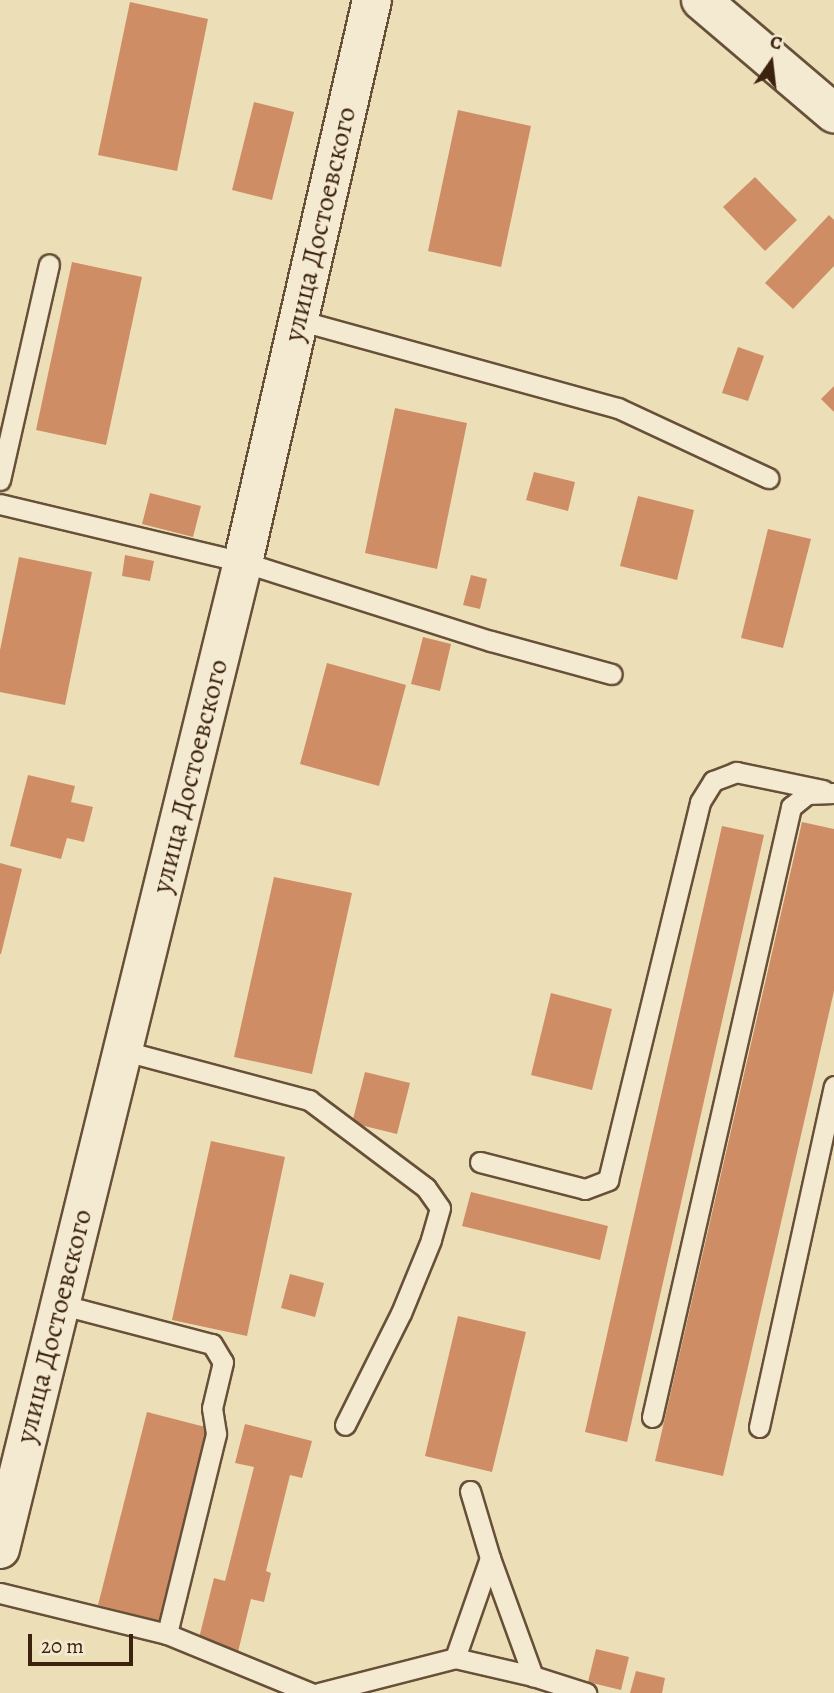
<!DOCTYPE html>
<meta charset="utf-8">
<style>
body{margin:0}
#map{position:relative;width:834px;height:1693px;overflow:hidden;background:#ecdfb8;font-family:Alegreya,serif}
div>[style]{position:absolute}
.building>*{inset:0;background:#cf8d66}
.roads{filter:drop-shadow(2px 0 #685038) drop-shadow(-2px 0 #685038) drop-shadow(0 2px #685038) drop-shadow(0 -2px #685038)}
.lane>*{height:19px;margin:-9.5px;padding:0 9.5px;transform-origin:9.5px;border-radius:9.5px;background:#f3ead1}
.street>*{height:38px;margin:-19px;padding:0 19px;transform-origin:19px;border-radius:19px;background:#f3ead1}
.secondary>*{height:38px;margin:-19px;padding:0 19px;transform-origin:19px;border-radius:19px;background:#f3ead1}
span{translate:-50% -50%;white-space:nowrap;text-align:center;line-height:1.15;-webkit-text-stroke:6px #f3ead1;paint-order:stroke}
.street-label{font-size:28px;color:#3c210e}
.north{position:absolute;left:736px;top:28px;width:70px;height:70px;-webkit-text-stroke:5px #f3ead1;paint-order:stroke;rotate:14deg;font-size:19px;font-weight:700;line-height:28px;text-align:center;color:#3c210e}
.north::after{content:'';display:block;margin:auto;width:24px;height:32px;background:#3c210e;clip-path:polygon(50% 0,100% 100%,50% 72%,0 100%)}
.scale{position:absolute;left:28px;top:1634px;width:105px;height:32px;box-sizing:border-box;border:4px solid #3c210e;border-top:0;padding-left:9px;font-size:21px;line-height:24px;white-space:nowrap;color:#3c210e;-webkit-text-stroke:5px #f3ead1;paint-order:stroke}
</style>
<div id="map">
<div class="building">
<div style="clip-path:polygon(130px 2px,208px 19px,177px 171px,98px 155px)"></div>
<div style="clip-path:polygon(254px 102px,294px 112px,272px 200px,232px 190px)"></div>
<div style="clip-path:polygon(458px 110px,531px 126px,501px 267px,428px 251px)"></div>
<div style="clip-path:polygon(755px 177px,797px 220px,765px 251px,723px 207px)"></div>
<div style="clip-path:polygon(829px 215px,834px 220px,834px 266px,793px 309px,765px 283px)"></div>
<div style="clip-path:polygon(72px 262px,142px 277px,106px 445px,36px 430px)"></div>
<div style="clip-path:polygon(738px 347px,764px 356px,748px 401px,722px 393px)"></div>
<div style="clip-path:polygon(834px 386px,834px 412px,821px 399px)"></div>
<div style="clip-path:polygon(395px 408px,467px 423px,437px 569px,365px 553px)"></div>
<div style="clip-path:polygon(534px 472px,575px 482px,568px 511px,526px 500px)"></div>
<div style="clip-path:polygon(150px 493px,201px 506px,193px 537px,142px 524px)"></div>
<div style="clip-path:polygon(638px 496px,694px 510px,677px 580px,620px 566px)"></div>
<div style="clip-path:polygon(768px 529px,811px 539px,783px 648px,741px 638px)"></div>
<div style="clip-path:polygon(125px 555px,154px 561px,150px 581px,122px 576px)"></div>
<div style="clip-path:polygon(19px 557px,92px 572px,65px 705px,0 692px,0 650px)"></div>
<div style="clip-path:polygon(471px 575px,487px 579px,480px 609px,463px 605px)"></div>
<div style="clip-path:polygon(423px 637px,451px 644px,440px 691px,411px 684px)"></div>
<div style="clip-path:polygon(327px 663px,406px 685px,379px 786px,300px 764px)"></div>
<div style="clip-path:polygon(28px 775px,75px 786px,71px 802px,93px 807px,84px 842px,67px 838px,61px 859px,10px 846px)"></div>
<div style="clip-path:polygon(802px 822px,834px 829px,834px 991px,723px 1476px,655px 1461px)"></div>
<div style="clip-path:polygon(722px 826px,764px 835px,627px 1442px,585px 1432px)"></div>
<div style="clip-path:polygon(0 863px,22px 869px,1px 954px,0 954px)"></div>
<div style="clip-path:polygon(274px 877px,352px 893px,312px 1074px,234px 1057px)"></div>
<div style="clip-path:polygon(551px 993px,612px 1009px,592px 1090px,531px 1075px)"></div>
<div style="clip-path:polygon(365px 1072px,410px 1083px,397px 1134px,352px 1123px)"></div>
<div style="clip-path:polygon(211px 1141px,285px 1157px,247px 1336px,172px 1320px)"></div>
<div style="clip-path:polygon(471px 1192px,608px 1226px,600px 1260px,462px 1226px)"></div>
<div style="clip-path:polygon(290px 1274px,324px 1283px,315px 1317px,281px 1308px)"></div>
<div style="clip-path:polygon(458px 1316px,526px 1332px,492px 1472px,425px 1456px)"></div>
<div style="clip-path:polygon(147px 1412px,213px 1429px,163px 1622px,98px 1605px)"></div>
<div style="clip-path:polygon(245px 1424px,312px 1441px,302px 1478px,290px 1475px,266px 1571px,271px 1573px,264px 1602px,251px 1599px,237px 1656px,197px 1646px,214px 1578px,225px 1581px,254px 1467px,235px 1463px)"></div>
<div style="clip-path:polygon(596px 1649px,629px 1657px,621px 1690px,588px 1682px)"></div>
<div style="clip-path:polygon(636px 1671px,665px 1678px,662px 1693px,630px 1693px)"></div>
</div>
<div class="roads">
<div class="lane">
<div style="left:298px;top:320px;width:332px;rotate:15.4deg"></div>
<div style="left:618px;top:408px;width:166px;rotate:25deg"></div>
<div style="left:0;top:480px;width:221px;rotate:-77.2deg"></div>
<div style="left:0;top:504px;width:250px;rotate:13.4deg"></div>
<div style="left:243px;top:562px;width:260px;rotate:17.7deg"></div>
<div style="left:491px;top:641px;width:125px;rotate:15.3deg"></div>
<div style="left:121px;top:1050px;width:195px;rotate:14.9deg"></div>
<div style="left:309px;top:1100px;width:146px;rotate:36.9deg"></div>
<div style="left:426px;top:1188px;width:24px;rotate:55deg"></div>
<div style="left:440px;top:1208px;width:33px;rotate:106deg"></div>
<div style="left:431px;top:1240px;width:79px;rotate:112.3deg"></div>
<div style="left:401px;top:1313px;width:125px;rotate:116.6deg"></div>
<div style="left:480px;top:1162px;width:108px;rotate:14.4deg"></div>
<div style="left:585px;top:1189px;width:25px;rotate:-21deg"></div>
<div style="left:608px;top:1180px;width:389px;rotate:-76.3deg"></div>
<div style="left:700px;top:802px;width:25px;rotate:-58deg"></div>
<div style="left:713px;top:781px;width:25px;rotate:-21deg"></div>
<div style="left:736px;top:772px;width:89px;rotate:11.7deg"></div>
<div style="left:59px;top:1304px;width:158px;rotate:14.7deg"></div>
<div style="left:212px;top:1344px;width:21px;rotate:59deg"></div>
<div style="left:223px;top:1362px;width:47px;rotate:103.4deg"></div>
<div style="left:212px;top:1408px;width:26px;rotate:81deg"></div>
<div style="left:216px;top:1434px;width:206px;rotate:103.8deg"></div>
<div style="left:652px;top:1417px;width:626px;rotate:-77.16deg"></div>
<div style="left:791px;top:807px;width:21px;rotate:-39deg"></div>
<div style="left:807px;top:794px;width:27px;rotate:-2deg"></div>
<div style="left:759px;top:1427px;width:349px;rotate:-77.6deg"></div>
<div style="left:490px;top:1558px;width:126px;rotate:70deg"></div>
<div style="left:0;top:1593px;width:172px;rotate:13.8deg"></div>
<div style="left:167px;top:1634px;width:156px;rotate:22.3deg"></div>
<div style="left:455px;top:1658px;width:106px;rotate:-70.7deg"></div>
<div style="left:490px;top:1558px;width:70px;rotate:-106.6deg"></div>
<div style="left:319px;top:1693px;width:140px;rotate:-14.4deg"></div>
<div style="left:455px;top:1658px;width:80px;rotate:13deg"></div>
<div style="left:533px;top:1676px;width:56px;rotate:17.8deg"></div>
</div>
<div class="street">
<div style="left:0;top:1549px;width:1016px;rotate:-76.17deg"></div>
<div style="left:243px;top:562px;width:577px;rotate:-77.07deg"></div>
</div>
<div class="secondary">
<div style="left:701px;top:0;width:175px;rotate:40.4deg"></div>
</div>
</div>
<div class="street-label">
<span style="left:320px;top:224px;rotate:-77deg">улица Достоевского</span>
<span style="left:190px;top:776px;rotate:-76deg">улица Достоевского</span>
<span style="left:54px;top:1326px;rotate:-76deg">улица Достоевского</span>
</div>
<div class="north">С</div>
<div class="scale">20 m</div>
</div>
